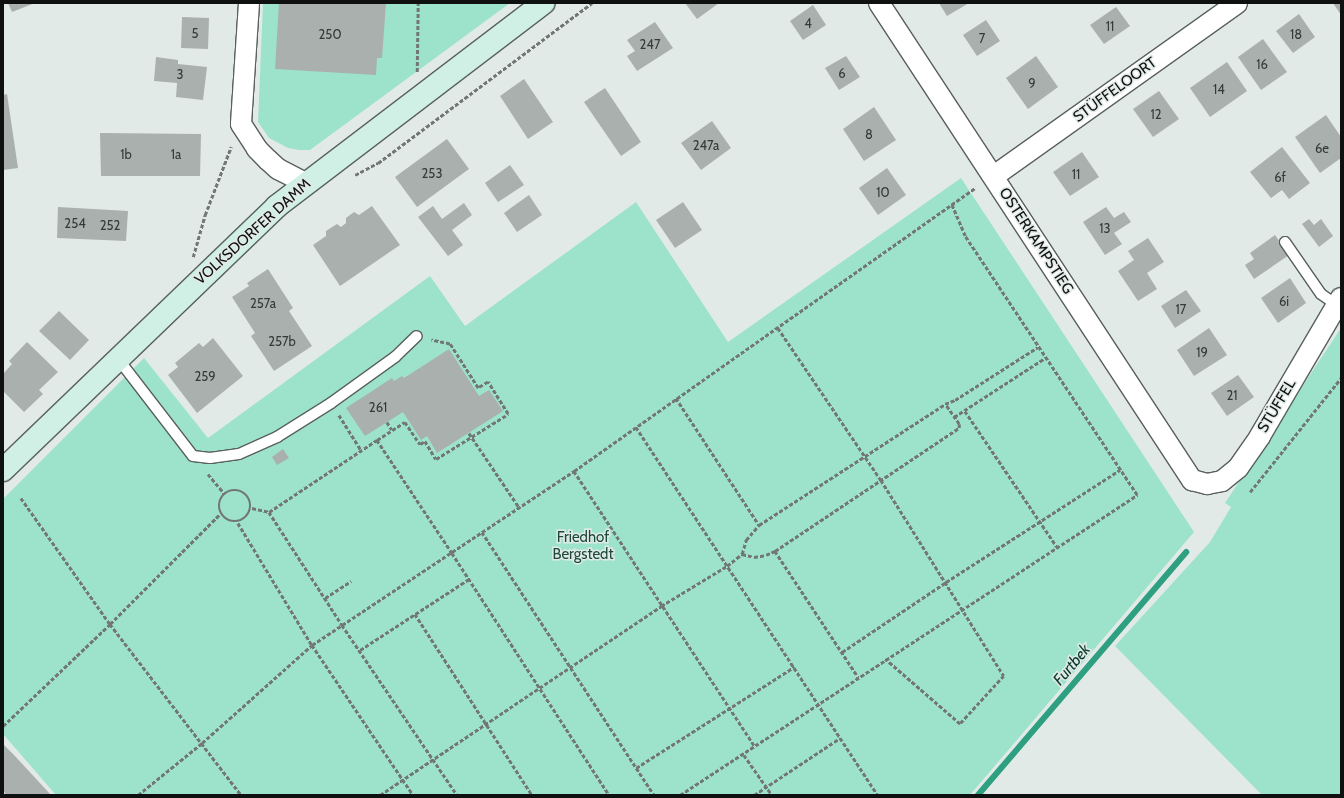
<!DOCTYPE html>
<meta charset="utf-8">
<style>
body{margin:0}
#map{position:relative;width:1344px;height:798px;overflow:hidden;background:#e2eae7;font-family:Cabin,sans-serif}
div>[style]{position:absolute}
.green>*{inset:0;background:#9de3cb}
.stream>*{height:6px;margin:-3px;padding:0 3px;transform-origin:3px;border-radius:3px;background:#2e9f80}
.building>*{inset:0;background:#a9b0ad}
.path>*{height:2.5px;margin-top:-1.25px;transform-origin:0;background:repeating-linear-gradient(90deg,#727775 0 4px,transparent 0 6px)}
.path>.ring{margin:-1.25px;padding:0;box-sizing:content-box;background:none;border:2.5px solid #727775;border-radius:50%}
.roads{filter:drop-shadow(1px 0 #59605d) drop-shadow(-1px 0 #59605d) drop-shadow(0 1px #59605d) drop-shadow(0 -1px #59605d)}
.service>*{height:10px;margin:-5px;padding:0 5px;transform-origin:5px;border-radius:5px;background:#fff}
.minor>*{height:20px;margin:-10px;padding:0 10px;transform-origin:10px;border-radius:10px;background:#fff}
.secondary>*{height:22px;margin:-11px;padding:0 11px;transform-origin:11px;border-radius:11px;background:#d0f0e6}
span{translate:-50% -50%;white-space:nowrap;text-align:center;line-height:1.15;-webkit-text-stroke:3px #e2eae7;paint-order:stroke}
.number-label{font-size:13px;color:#363937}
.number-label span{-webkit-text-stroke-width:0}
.street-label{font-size:15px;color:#0f1110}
.park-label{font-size:15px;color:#1b493c}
.water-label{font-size:16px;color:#08392c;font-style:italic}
.frame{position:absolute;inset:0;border:4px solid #0f1110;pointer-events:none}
</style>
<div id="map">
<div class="green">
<div style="clip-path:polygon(263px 3px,510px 3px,310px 150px,299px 150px,288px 148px,269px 138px,258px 122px)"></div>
<div style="clip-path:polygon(961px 178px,1194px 532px,970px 795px,56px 795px,3px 734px,3px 499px,144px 358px,208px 438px,430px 276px,465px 326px,636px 202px,728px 342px)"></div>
<div style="clip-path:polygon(1341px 328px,1341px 795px,1262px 795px,1115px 646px,1210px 542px,1231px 507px,1225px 503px)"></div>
</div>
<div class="stream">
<div style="left:978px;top:795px;width:320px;rotate:-49.4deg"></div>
</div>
<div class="building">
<div style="clip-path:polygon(8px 3px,35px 3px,12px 12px)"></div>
<div style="clip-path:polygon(279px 3px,386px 3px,382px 58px,377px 58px,376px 75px,275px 69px)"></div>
<div style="clip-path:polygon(685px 3px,719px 3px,697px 19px)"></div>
<div style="clip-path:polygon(939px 3px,969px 3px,947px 16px)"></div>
<div style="clip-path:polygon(1333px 3px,1341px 3px,1341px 15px)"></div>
<div style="clip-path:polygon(813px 5px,826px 25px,803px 40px,790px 21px)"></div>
<div style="clip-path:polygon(1116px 7px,1130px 26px,1104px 44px,1090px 25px)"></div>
<div style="clip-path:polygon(1299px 14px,1315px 37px,1293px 53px,1276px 31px)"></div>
<div style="clip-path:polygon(182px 17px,209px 18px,208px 49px,181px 48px)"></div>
<div style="clip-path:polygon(986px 20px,1000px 41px,977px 56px,963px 35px)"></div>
<div style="clip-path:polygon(655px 22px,673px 48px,637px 71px,627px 56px,635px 51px,627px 40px)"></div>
<div style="clip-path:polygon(1263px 39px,1287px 72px,1261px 90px,1238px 57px)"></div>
<div style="clip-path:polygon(846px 56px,860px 77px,839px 90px,825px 68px)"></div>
<div style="clip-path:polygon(1036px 56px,1058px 87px,1028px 109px,1006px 78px)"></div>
<div style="clip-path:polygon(156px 57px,178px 60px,178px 64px,207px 67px,203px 100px,176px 97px,177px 83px,154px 81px)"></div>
<div style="clip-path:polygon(1227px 62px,1247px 91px,1210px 117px,1190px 88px)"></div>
<div style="clip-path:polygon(524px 79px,553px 122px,528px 139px,500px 96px)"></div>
<div style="clip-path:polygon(605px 88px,641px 142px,621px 156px,584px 102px)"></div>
<div style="clip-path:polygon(1159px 91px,1179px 119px,1153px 137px,1133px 109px)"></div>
<div style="clip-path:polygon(7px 94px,18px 168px,3px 170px,3px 95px)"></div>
<div style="clip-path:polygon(874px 107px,896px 140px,864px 161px,843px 129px)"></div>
<div style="clip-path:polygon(1326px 115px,1341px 137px,1341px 158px,1320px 173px,1295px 137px)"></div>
<div style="clip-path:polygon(712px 121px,731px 148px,701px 170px,681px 143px)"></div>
<div style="clip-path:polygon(100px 133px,201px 134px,200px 176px,101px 176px)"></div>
<div style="clip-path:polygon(447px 139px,469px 169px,417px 207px,395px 177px)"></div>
<div style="clip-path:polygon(1282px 147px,1310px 183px,1289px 199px,1282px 190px,1271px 198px,1250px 172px)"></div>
<div style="clip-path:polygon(1082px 152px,1099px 177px,1070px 196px,1053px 172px)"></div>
<div style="clip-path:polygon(510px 165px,524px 185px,498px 202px,485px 183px)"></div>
<div style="clip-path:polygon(887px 168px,906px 195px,878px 215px,859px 188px)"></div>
<div style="clip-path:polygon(529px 195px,542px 215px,517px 232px,504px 213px)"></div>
<div style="clip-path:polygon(683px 202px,702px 230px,675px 248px,656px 220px)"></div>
<div style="clip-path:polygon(464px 203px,472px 215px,452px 230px,463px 245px,448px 256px,418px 217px,433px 206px,442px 219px)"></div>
<div style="clip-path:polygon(372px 206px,400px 245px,340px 286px,313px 245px,326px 236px,326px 231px,337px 224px,341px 227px,346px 223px,346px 218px,354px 212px,359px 215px)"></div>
<div style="clip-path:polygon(58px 207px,128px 211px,126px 241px,57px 238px)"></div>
<div style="clip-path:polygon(1106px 207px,1114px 218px,1124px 212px,1131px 222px,1114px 233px,1122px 244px,1105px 255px,1083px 222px)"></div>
<div style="clip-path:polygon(1309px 219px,1314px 225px,1321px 219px,1333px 236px,1319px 247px,1302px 224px)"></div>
<div style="clip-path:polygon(1275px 235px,1289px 255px,1254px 279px,1245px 265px,1254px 259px,1250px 253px)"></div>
<div style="clip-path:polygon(1148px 238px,1164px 262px,1147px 273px,1157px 289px,1138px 301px,1118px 271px,1134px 260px,1128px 251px)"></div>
<div style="clip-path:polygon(268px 269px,293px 308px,289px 311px,312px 346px,274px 371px,251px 336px,255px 333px,232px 297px,249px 286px,247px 283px)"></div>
<div style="clip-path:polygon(1290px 278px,1306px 303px,1278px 323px,1261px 298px)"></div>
<div style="clip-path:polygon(1186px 290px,1201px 311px,1175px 328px,1161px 306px)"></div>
<div style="clip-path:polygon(59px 311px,89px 340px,70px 360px,39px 331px)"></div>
<div style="clip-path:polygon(1209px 328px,1227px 355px,1194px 376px,1177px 350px)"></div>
<div style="clip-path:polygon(213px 338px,243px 376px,197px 413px,168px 375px,178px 367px,175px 363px,199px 343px,203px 347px)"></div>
<div style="clip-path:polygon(27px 342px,58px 372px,39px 390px,43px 394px,24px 412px,3px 391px,3px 374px,12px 364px,9px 361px)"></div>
<div style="clip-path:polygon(449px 349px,479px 396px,489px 390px,503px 411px,437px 453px,427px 436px,421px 440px,403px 412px,365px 436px,346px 408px,392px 378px,394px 381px,402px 376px,404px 378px)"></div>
<div style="clip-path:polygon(1238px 375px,1254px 397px,1227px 416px,1211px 393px)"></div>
<div style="clip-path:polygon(283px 449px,289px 458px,277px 465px,272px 457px)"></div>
<div style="clip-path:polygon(3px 744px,14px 755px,51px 795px,6px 795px,3px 790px)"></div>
</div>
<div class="path">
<div style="left:417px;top:72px;width:69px;rotate:-89.2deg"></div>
<div style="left:355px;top:175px;width:26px;rotate:-28deg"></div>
<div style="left:378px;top:163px;width:267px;rotate:-36.8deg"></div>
<div style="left:193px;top:257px;width:44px;rotate:-74.1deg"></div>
<div style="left:205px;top:215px;width:73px;rotate:-69.1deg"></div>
<div style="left:778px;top:328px;width:184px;rotate:55.9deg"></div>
<div style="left:881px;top:480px;width:231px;rotate:57.9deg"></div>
<div style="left:1004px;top:676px;width:65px;rotate:132.5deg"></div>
<div style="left:960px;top:724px;width:99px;rotate:-139.1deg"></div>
<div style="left:676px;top:398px;width:152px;rotate:56.8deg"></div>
<div style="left:965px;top:411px;width:164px;rotate:55.9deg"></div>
<div style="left:339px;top:415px;width:41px;rotate:57.8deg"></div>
<div style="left:954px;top:417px;width:108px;rotate:-33deg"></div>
<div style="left:387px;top:422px;width:9px;rotate:58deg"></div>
<div style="left:636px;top:427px;width:440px;rotate:56.7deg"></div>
<div style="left:469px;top:433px;width:89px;rotate:56deg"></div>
<div style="left:377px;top:440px;width:33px;rotate:-33deg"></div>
<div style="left:405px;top:422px;width:27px;rotate:56deg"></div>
<div style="left:420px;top:444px;width:6px;rotate:-31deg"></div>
<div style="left:425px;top:441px;width:21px;rotate:59deg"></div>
<div style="left:436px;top:459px;width:85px;rotate:-32deg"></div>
<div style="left:508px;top:414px;width:38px;rotate:-122deg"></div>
<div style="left:488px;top:382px;width:12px;rotate:149deg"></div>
<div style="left:478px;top:388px;width:52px;rotate:-122.5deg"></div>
<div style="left:450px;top:344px;width:19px;rotate:-168deg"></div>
<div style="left:574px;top:471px;width:330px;rotate:56.7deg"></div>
<div style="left:208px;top:474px;width:25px;rotate:50deg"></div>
<div class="ring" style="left:219px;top:490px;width:29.5px;height:29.5px"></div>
<div style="left:1250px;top:492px;width:146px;rotate:-51.4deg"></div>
<div style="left:21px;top:498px;width:154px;rotate:54.8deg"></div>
<div style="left:110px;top:624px;width:215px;rotate:52.5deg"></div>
<div style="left:252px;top:508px;width:17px;rotate:13deg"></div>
<div style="left:269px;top:512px;width:130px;rotate:-33.7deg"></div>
<div style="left:377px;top:440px;width:136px;rotate:56.4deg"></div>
<div style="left:452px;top:553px;width:288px;rotate:57deg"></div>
<div style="left:269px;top:512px;width:135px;rotate:57.1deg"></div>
<div style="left:342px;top:625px;width:205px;rotate:55.9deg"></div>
<div style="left:238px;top:523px;width:143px;rotate:58.8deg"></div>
<div style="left:312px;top:645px;width:181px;rotate:56deg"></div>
<div style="left:482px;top:532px;width:314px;rotate:56.8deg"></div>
<div style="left:775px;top:551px;width:151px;rotate:56.6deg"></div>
<div style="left:742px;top:554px;width:12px;rotate:14deg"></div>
<div style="left:754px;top:557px;width:12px;rotate:-9deg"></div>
<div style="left:766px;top:555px;width:10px;rotate:-24deg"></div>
<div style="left:775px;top:551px;width:221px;rotate:-33.8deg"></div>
<div style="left:959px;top:428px;width:4px;rotate:-90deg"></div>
<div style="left:959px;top:424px;width:24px;rotate:-125deg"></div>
<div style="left:325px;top:598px;width:31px;rotate:-33deg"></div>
<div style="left:415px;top:614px;width:216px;rotate:57.1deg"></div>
<div style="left:360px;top:650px;width:130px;rotate:-33.1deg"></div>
<div style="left:842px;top:652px;width:125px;rotate:-33.9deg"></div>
<div style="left:946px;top:582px;width:207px;rotate:-32.8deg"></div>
<div style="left:3px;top:726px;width:148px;rotate:-43.6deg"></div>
<div style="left:110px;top:624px;width:156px;rotate:-45deg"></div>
<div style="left:744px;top:755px;width:49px;rotate:55deg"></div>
<div style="left:636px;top:768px;width:188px;rotate:-32.6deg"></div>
<div style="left:138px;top:795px;width:82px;rotate:-39.1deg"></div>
<div style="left:202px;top:743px;width:147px;rotate:-41.7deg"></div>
<div style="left:312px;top:645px;width:315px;rotate:-33.6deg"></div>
<div style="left:574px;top:471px;width:492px;rotate:-35.2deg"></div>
<div style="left:380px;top:795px;width:339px;rotate:-33.9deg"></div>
<div style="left:661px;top:606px;width:77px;rotate:-31.2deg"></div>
<div style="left:727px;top:566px;width:19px;rotate:-39deg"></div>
<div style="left:742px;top:554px;width:15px;rotate:-74deg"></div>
<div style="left:746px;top:540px;width:20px;rotate:-49deg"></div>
<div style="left:759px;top:525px;width:222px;rotate:-33deg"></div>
<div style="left:945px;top:404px;width:11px;rotate:-22deg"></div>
<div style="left:955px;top:400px;width:98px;rotate:-32.6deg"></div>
<div style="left:680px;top:795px;width:547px;rotate:-33.28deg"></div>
<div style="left:1137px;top:495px;width:311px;rotate:-123.6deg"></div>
<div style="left:965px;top:236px;width:34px;rotate:-113deg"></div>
<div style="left:754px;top:795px;width:103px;rotate:-33.5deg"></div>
</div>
<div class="roads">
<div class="service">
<div style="left:1285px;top:242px;width:63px;rotate:55.3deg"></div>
<div style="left:1321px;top:294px;width:19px;rotate:35deg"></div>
<div style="left:119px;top:360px;width:121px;rotate:52.4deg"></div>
<div style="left:193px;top:456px;width:17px;rotate:7deg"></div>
<div style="left:210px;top:458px;width:29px;rotate:-8deg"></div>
<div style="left:239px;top:454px;width:42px;rotate:-24.1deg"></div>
<div style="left:277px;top:437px;width:64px;rotate:-32.2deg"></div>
<div style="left:331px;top:403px;width:79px;rotate:-35.7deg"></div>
<div style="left:395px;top:357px;width:30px;rotate:-44deg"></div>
</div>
<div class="minor">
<div style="left:249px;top:3px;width:121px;rotate:93.8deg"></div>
<div style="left:241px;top:124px;width:30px;rotate:57deg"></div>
<div style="left:257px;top:149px;width:16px;rotate:45deg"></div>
<div style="left:268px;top:160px;width:13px;rotate:42deg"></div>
<div style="left:278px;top:169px;width:31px;rotate:27deg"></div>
<div style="left:879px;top:3px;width:571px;rotate:56.73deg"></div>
<div style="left:1192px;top:480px;width:16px;rotate:15deg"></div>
<div style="left:1207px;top:484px;width:15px;rotate:-11deg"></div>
<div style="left:1222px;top:481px;width:21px;rotate:-39deg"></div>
<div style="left:1238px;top:468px;width:39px;rotate:-55deg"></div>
<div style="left:1260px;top:436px;width:160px;rotate:-59.6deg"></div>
<div style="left:994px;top:176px;width:298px;rotate:-35.4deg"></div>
</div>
<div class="secondary">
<div style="left:3px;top:470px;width:380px;rotate:-43.9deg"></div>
<div style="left:277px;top:206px;width:335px;rotate:-37.3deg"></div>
</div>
</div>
<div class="number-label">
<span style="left:808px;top:23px">4</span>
<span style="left:1110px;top:26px">11</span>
<span style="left:195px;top:33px">5</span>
<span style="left:330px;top:34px">250</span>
<span style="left:1296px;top:34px">18</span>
<span style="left:982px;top:38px">7</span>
<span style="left:650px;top:44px">247</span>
<span style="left:1262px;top:64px">16</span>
<span style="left:842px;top:73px">6</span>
<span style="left:180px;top:74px">3</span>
<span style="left:1032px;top:83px">9</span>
<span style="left:1219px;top:89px">14</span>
<span style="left:1156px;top:114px">12</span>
<span style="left:869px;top:134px">8</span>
<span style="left:706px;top:145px">247a</span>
<span style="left:1322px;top:148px">6e</span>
<span style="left:126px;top:154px">1b</span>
<span style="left:176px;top:154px">1a</span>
<span style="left:432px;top:173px">253</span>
<span style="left:1076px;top:174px">11</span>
<span style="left:1280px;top:177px">6f</span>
<span style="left:883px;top:192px">10</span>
<span style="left:75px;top:223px">254</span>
<span style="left:110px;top:225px">252</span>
<span style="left:1105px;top:228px">13</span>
<span style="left:1284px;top:301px">6i</span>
<span style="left:263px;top:303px">257a</span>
<span style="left:1181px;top:309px">17</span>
<span style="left:282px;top:341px">257b</span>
<span style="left:1202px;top:352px">19</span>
<span style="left:205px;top:376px">259</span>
<span style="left:1232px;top:395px">21</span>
<span style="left:378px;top:407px">261</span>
</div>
<div class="street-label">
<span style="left:1115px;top:90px;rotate:-36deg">STÜFFELOORT</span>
<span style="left:253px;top:232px;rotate:-42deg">VOLKSDORFER DAMM</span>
<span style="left:1036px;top:241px;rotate:57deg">OSTERKAMPSTIEG</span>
<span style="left:1277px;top:406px;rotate:-59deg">STÜFFEL</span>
</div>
<div class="park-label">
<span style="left:583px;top:546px">Friedhof<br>Bergstedt</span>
</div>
<div class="water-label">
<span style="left:1072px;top:665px;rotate:-50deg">Furtbek</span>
</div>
<div class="frame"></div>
</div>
